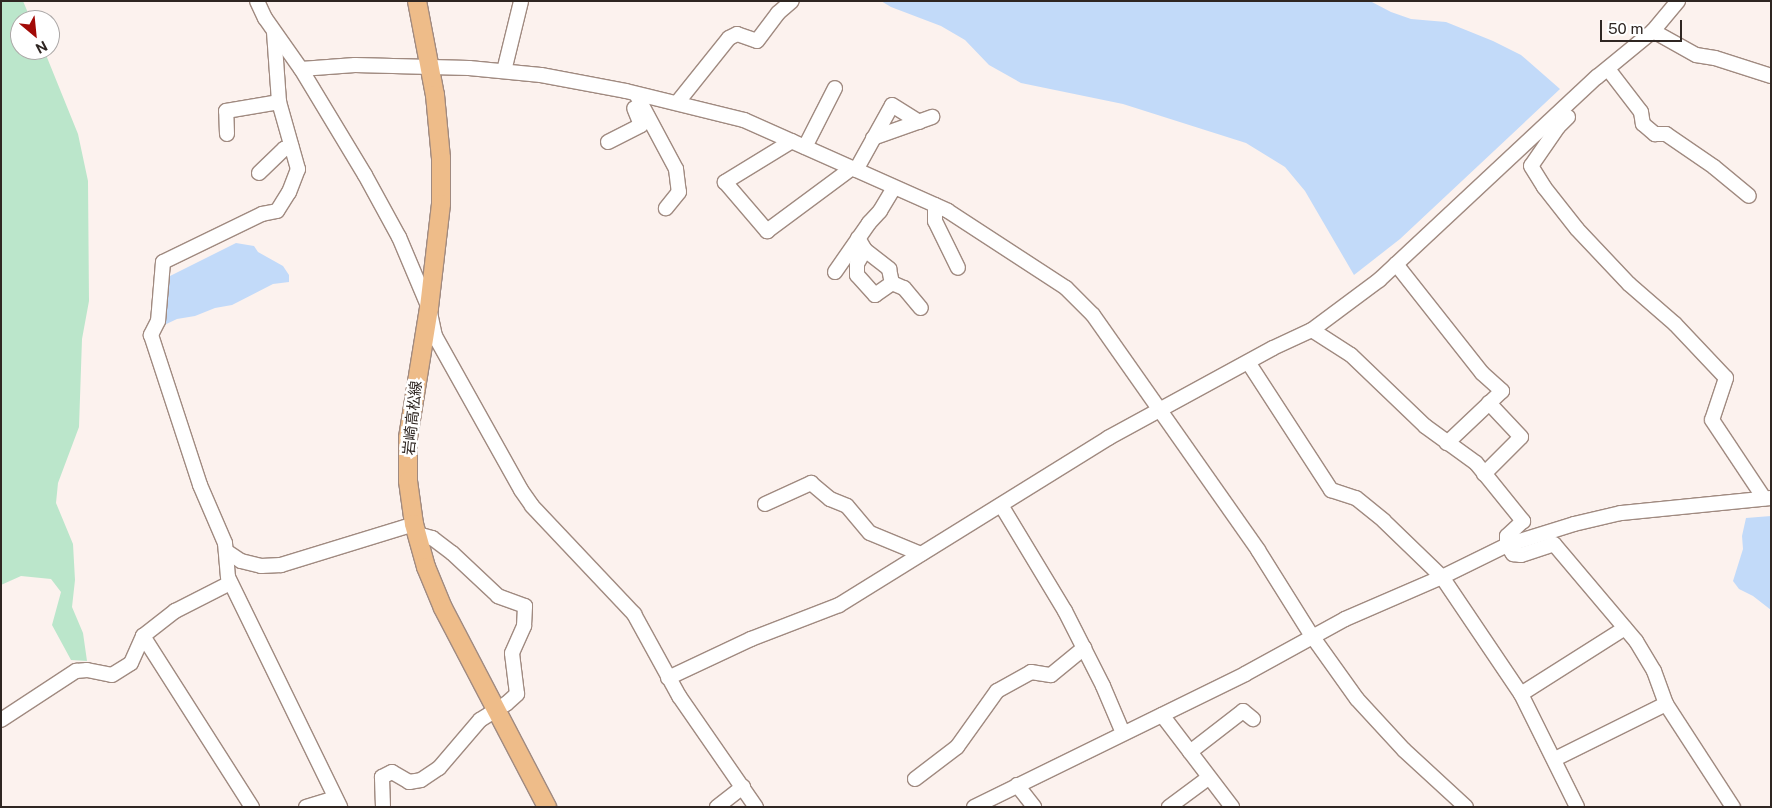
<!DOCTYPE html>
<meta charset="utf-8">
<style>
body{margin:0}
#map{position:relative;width:1772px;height:808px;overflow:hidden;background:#fcf2ee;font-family:"Public Sans","Noto Sans JP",sans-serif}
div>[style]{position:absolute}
.green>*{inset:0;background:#bbe6cb}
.water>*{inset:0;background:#c2daf9}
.roads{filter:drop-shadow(1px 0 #a08a80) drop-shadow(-1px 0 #a08a80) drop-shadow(0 1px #a08a80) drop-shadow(0 -1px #a08a80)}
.minor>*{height:14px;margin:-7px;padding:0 7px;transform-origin:7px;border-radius:7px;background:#fff}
.major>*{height:18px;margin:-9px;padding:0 9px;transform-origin:9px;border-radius:9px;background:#eebc89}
span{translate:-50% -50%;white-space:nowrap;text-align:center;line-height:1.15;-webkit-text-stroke:5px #fff;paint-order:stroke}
.street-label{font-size:15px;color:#2f2622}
.frame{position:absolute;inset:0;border:2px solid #2f2622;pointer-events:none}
.north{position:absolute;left:10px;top:10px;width:50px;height:50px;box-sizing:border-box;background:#fff;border:1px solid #aca8a7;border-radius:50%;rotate:152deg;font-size:14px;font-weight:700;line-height:20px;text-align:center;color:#2f2622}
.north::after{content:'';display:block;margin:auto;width:18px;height:22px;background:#a20a07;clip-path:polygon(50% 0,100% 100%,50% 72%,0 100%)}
.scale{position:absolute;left:1600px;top:20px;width:82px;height:22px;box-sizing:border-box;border:2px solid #2f2622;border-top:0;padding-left:6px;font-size:15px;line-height:18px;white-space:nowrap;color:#2f2622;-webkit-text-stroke:4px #fff;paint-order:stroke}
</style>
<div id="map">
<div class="green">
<div style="clip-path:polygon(1px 1px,23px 1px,31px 20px,20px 20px,20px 50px,44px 50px,78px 134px,88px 181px,89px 301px,82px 339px,79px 427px,58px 483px,56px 503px,73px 544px,75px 580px,72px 607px,83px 633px,87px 661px,71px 660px,52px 625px,61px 592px,51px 579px,21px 576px,1px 585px)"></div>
</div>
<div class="water">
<div style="clip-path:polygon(881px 1px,1370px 1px,1391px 12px,1411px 19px,1446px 22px,1493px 41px,1521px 55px,1560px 89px,1400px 239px,1354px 275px,1305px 191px,1285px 167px,1246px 143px,1123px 104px,1021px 83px,989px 65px,965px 40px,941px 26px,891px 7px)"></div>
<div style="clip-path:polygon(236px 243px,254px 246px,258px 252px,283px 266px,289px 275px,289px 282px,273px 284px,232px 305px,215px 308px,195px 316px,177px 319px,162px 326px,168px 277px)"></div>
<div style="clip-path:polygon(1771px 516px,1771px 610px,1753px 596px,1739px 589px,1733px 581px,1743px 549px,1742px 536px,1746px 518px)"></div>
</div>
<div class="roads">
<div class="minor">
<div style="left:257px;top:1px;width:19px;rotate:65deg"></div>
<div style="left:265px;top:18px;width:62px;rotate:54.8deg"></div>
<div style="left:301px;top:69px;width:124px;rotate:58.9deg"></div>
<div style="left:365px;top:175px;width:71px;rotate:61.3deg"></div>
<div style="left:399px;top:237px;width:77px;rotate:67.1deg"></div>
<div style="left:429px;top:308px;width:29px;rotate:78deg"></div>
<div style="left:435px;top:336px;width:176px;rotate:60.8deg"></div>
<div style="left:521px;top:490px;width:19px;rotate:55deg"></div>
<div style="left:532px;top:506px;width:149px;rotate:46.6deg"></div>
<div style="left:634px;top:614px;width:94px;rotate:61.2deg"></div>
<div style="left:679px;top:696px;width:135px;rotate:55.3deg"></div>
<div style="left:1653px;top:31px;width:49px;rotate:29.2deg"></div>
<div style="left:1696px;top:55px;width:19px;rotate:9deg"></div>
<div style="left:1715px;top:58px;width:59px;rotate:17.8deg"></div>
<div style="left:274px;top:32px;width:70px;rotate:85.9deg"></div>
<div style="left:279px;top:102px;width:70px;rotate:74.2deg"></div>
<div style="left:298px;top:169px;width:25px;rotate:111deg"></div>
<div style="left:289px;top:192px;width:22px;rotate:122deg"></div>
<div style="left:277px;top:211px;width:15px;rotate:169deg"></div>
<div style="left:262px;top:214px;width:110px;rotate:154.1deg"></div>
<div style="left:163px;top:262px;width:59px;rotate:94.8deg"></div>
<div style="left:158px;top:321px;width:16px;rotate:117deg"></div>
<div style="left:151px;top:335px;width:158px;rotate:71.9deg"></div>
<div style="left:200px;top:485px;width:63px;rotate:66.7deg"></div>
<div style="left:225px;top:543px;width:34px;rotate:85deg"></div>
<div style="left:228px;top:577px;width:256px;rotate:64deg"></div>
<div style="left:301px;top:69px;width:54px;rotate:-4.2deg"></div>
<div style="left:355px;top:65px;width:114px;rotate:1.5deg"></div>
<div style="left:469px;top:68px;width:72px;rotate:5.6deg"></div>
<div style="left:541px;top:75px;width:86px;rotate:10.7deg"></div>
<div style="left:626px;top:91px;width:122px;rotate:13.8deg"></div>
<div style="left:744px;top:120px;width:223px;rotate:24deg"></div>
<div style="left:948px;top:211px;width:141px;rotate:33.1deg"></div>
<div style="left:1066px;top:288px;width:38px;rotate:45deg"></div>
<div style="left:1093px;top:315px;width:287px;rotate:54.9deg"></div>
<div style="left:1258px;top:550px;width:102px;rotate:57.9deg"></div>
<div style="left:1312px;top:636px;width:77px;rotate:54.5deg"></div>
<div style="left:1357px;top:699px;width:69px;rotate:47.3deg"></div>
<div style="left:1404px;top:750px;width:84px;rotate:42.6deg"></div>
<div style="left:1608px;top:69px;width:54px;rotate:52.5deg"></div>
<div style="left:1641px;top:112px;width:12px;rotate:81deg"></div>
<div style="left:1643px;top:124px;width:16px;rotate:40deg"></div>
<div style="left:1655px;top:134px;width:11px"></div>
<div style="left:1666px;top:134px;width:58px;rotate:34.5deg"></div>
<div style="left:1714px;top:167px;width:45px;rotate:39.6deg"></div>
<div style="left:504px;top:71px;width:72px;rotate:-76.3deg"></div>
<div style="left:636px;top:94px;width:85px;rotate:61.9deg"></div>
<div style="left:676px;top:169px;width:23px;rotate:83deg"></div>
<div style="left:679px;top:192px;width:21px;rotate:129deg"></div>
<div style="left:677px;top:103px;width:83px;rotate:-51.3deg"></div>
<div style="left:729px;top:38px;width:9px;rotate:-27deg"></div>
<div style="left:737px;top:34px;width:21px;rotate:19deg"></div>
<div style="left:757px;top:41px;width:35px;rotate:-53deg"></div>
<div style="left:778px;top:13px;width:18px;rotate:-41deg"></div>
<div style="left:1568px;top:117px;width:14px;rotate:135deg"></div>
<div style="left:1558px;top:127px;width:47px;rotate:124.7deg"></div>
<div style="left:1531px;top:166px;width:25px;rotate:58deg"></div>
<div style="left:1544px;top:187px;width:53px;rotate:51.8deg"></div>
<div style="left:1577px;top:229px;width:76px;rotate:46.6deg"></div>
<div style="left:1629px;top:284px;width:61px;rotate:41deg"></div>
<div style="left:1675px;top:324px;width:74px;rotate:46.6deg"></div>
<div style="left:1726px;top:378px;width:44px;rotate:108.4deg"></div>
<div style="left:1712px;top:420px;width:94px;rotate:56.3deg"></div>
<div style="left:227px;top:134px;width:23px;rotate:-92deg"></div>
<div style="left:226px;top:111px;width:54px;rotate:-9.6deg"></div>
<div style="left:873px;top:138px;width:63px;rotate:-19.6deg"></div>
<div style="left:792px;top:141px;width:79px;rotate:148.5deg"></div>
<div style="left:725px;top:182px;width:65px;rotate:49.4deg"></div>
<div style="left:767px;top:231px;width:106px;rotate:-36.5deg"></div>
<div style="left:608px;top:142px;width:37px;rotate:-27deg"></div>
<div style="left:641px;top:125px;width:18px;rotate:-112deg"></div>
<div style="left:805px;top:147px;width:66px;rotate:-63deg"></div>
<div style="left:856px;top:170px;width:74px;rotate:-61deg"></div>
<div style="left:892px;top:105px;width:32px;rotate:32deg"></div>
<div style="left:259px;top:173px;width:35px;rotate:-44deg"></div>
<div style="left:284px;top:149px;width:8px;rotate:-23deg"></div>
<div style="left:935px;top:205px;width:16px;rotate:90deg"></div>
<div style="left:935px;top:221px;width:52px;rotate:63.9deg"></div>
<div style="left:858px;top:238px;width:14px;rotate:60deg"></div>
<div style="left:865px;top:250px;width:31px;rotate:38deg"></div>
<div style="left:889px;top:269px;width:14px;rotate:78deg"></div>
<div style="left:892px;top:283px;width:13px;rotate:23deg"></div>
<div style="left:904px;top:288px;width:26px;rotate:50deg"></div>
<div style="left:865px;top:250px;width:16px;rotate:120deg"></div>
<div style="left:857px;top:264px;width:11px;rotate:90deg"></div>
<div style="left:857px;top:275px;width:27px;rotate:48deg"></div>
<div style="left:875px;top:295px;width:21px;rotate:-35deg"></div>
<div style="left:1396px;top:264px;width:139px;rotate:51.7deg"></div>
<div style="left:1482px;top:373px;width:27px;rotate:42deg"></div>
<div style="left:1502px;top:391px;width:76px;rotate:136.6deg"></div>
<div style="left:835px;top:272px;width:60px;rotate:-55.2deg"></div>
<div style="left:869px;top:223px;width:16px;rotate:-47deg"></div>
<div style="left:880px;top:211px;width:27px;rotate:-59deg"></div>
<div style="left:1312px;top:330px;width:46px;rotate:32.7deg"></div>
<div style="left:1351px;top:355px;width:103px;rotate:43.8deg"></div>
<div style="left:1425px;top:426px;width:63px;rotate:36deg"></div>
<div style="left:1476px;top:463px;width:75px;rotate:51deg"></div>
<div style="left:1523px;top:521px;width:22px;rotate:137deg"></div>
<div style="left:1507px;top:536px;width:9px;rotate:90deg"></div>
<div style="left:1507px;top:545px;width:11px;rotate:56deg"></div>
<div style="left:1513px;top:554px;width:8px;rotate:7deg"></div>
<div style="left:1521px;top:555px;width:35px;rotate:-18deg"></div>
<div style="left:1554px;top:544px;width:127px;rotate:49.8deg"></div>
<div style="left:1636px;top:641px;width:35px;rotate:59deg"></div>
<div style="left:1654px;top:671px;width:35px;rotate:70deg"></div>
<div style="left:1666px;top:704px;width:123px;rotate:57deg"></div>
<div style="left:1248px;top:362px;width:153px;rotate:57deg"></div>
<div style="left:1331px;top:490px;width:26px;rotate:18deg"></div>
<div style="left:1356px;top:498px;width:36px;rotate:39deg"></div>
<div style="left:1384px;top:521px;width:81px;rotate:44deg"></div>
<div style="left:1442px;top:577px;width:141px;rotate:56deg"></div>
<div style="left:1521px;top:694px;width:126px;rotate:63.6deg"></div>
<div style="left:1484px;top:474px;width:52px;rotate:-45deg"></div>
<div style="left:1521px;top:437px;width:47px;rotate:-133.3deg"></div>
<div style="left:765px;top:504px;width:51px;rotate:-24.5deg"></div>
<div style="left:811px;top:483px;width:25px;rotate:40deg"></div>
<div style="left:830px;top:499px;width:18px;rotate:22deg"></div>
<div style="left:847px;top:506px;width:35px;rotate:50deg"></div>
<div style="left:870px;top:533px;width:55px;rotate:22.4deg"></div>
<div style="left:1001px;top:505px;width:124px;rotate:58.9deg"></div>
<div style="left:1065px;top:611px;width:84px;rotate:63.1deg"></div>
<div style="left:1103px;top:686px;width:51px;rotate:66.9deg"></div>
<div style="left:226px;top:551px;width:18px;rotate:34deg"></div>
<div style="left:241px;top:561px;width:21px;rotate:14deg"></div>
<div style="left:261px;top:566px;width:20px;rotate:-3deg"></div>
<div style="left:281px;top:565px;width:139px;rotate:-17.1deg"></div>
<div style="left:143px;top:636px;width:203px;rotate:57.5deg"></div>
<div style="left:668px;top:678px;width:92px;rotate:-25.2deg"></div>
<div style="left:751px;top:639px;width:94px;rotate:-21.1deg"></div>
<div style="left:839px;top:605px;width:317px;rotate:-31.8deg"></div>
<div style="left:1108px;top:438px;width:188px;rotate:-28.6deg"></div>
<div style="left:1273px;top:348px;width:43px;rotate:-24.8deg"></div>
<div style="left:1312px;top:330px;width:84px;rotate:-36.7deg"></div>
<div style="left:1379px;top:280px;width:298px;rotate:-43deg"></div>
<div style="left:1597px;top:77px;width:72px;rotate:-39.4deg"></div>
<div style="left:1653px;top:31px;width:39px;rotate:-50deg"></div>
<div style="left:1521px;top:694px;width:123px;rotate:-32.4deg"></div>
<div style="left:1162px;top:715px;width:116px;rotate:52.7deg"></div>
<div style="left:1px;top:720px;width:90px;rotate:-33.2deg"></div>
<div style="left:76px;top:671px;width:11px;rotate:-5deg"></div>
<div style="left:87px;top:670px;width:25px;rotate:11deg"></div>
<div style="left:112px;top:675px;width:22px;rotate:-32deg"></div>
<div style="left:131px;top:663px;width:30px;rotate:-66deg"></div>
<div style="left:143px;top:636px;width:41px;rotate:-38deg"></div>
<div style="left:175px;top:611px;width:62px;rotate:-27deg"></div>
<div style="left:1190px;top:752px;width:67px;rotate:-37.7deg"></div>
<div style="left:1243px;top:711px;width:13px;rotate:39deg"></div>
<div style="left:1555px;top:759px;width:124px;rotate:-26.4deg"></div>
<div style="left:915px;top:779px;width:53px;rotate:-37.3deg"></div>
<div style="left:957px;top:747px;width:69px;rotate:-54.5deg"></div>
<div style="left:997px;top:691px;width:39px;rotate:-29deg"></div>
<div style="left:1031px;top:672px;width:20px;rotate:9deg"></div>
<div style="left:1051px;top:675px;width:43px;rotate:-39.3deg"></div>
<div style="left:1017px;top:785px;width:28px;rotate:52deg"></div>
<div style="left:306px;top:807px;width:30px;rotate:-17deg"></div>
<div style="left:383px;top:807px;width:30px;rotate:-92deg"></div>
<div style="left:382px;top:777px;width:11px;rotate:-27deg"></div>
<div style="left:392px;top:772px;width:20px;rotate:30deg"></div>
<div style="left:409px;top:782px;width:12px;rotate:-9deg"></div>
<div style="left:421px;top:780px;width:22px;rotate:-34deg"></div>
<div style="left:439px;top:768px;width:63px;rotate:-49.5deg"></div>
<div style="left:480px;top:720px;width:31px;rotate:-32deg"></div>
<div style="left:506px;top:704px;width:15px;rotate:-42deg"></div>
<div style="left:517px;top:694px;width:41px;rotate:-97deg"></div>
<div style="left:512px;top:653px;width:30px;rotate:-66deg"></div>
<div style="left:524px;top:626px;width:20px;rotate:-87deg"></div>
<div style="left:525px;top:606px;width:29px;rotate:-160deg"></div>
<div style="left:498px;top:596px;width:63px;rotate:-136.9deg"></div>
<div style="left:452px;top:553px;width:25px;rotate:-143deg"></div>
<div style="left:432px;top:538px;width:16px;rotate:-165deg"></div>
<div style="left:717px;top:807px;width:33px;rotate:-38deg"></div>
<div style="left:974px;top:807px;width:302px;rotate:-26.1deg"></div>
<div style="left:1245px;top:674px;width:114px;rotate:-28.8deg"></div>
<div style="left:1345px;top:619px;width:106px;rotate:-23.4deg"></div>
<div style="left:1442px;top:577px;width:72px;rotate:-26.2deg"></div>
<div style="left:1507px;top:545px;width:70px;rotate:-17.4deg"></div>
<div style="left:1574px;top:524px;width:48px;rotate:-13.2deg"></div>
<div style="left:1621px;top:513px;width:151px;rotate:-5.7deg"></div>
<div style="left:1169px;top:807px;width:49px;rotate:-36.6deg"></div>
</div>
<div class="major">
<div style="left:417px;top:1px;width:96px;rotate:79.2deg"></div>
<div style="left:435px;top:95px;width:63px;rotate:84.6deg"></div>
<div style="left:441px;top:158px;width:46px;rotate:90deg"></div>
<div style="left:441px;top:204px;width:105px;rotate:96.6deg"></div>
<div style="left:429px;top:308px;width:132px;rotate:99.2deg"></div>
<div style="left:408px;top:438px;width:43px;rotate:90deg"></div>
<div style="left:408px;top:481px;width:43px;rotate:82.1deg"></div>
<div style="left:414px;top:524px;width:45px;rotate:74.4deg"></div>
<div style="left:426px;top:567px;width:44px;rotate:67.5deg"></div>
<div style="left:443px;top:608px;width:225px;rotate:62.4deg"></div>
</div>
</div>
<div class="street-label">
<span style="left:412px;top:418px;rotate:-84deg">岩崎高松線</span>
</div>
<div class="frame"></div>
<div class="north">N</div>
<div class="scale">50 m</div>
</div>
